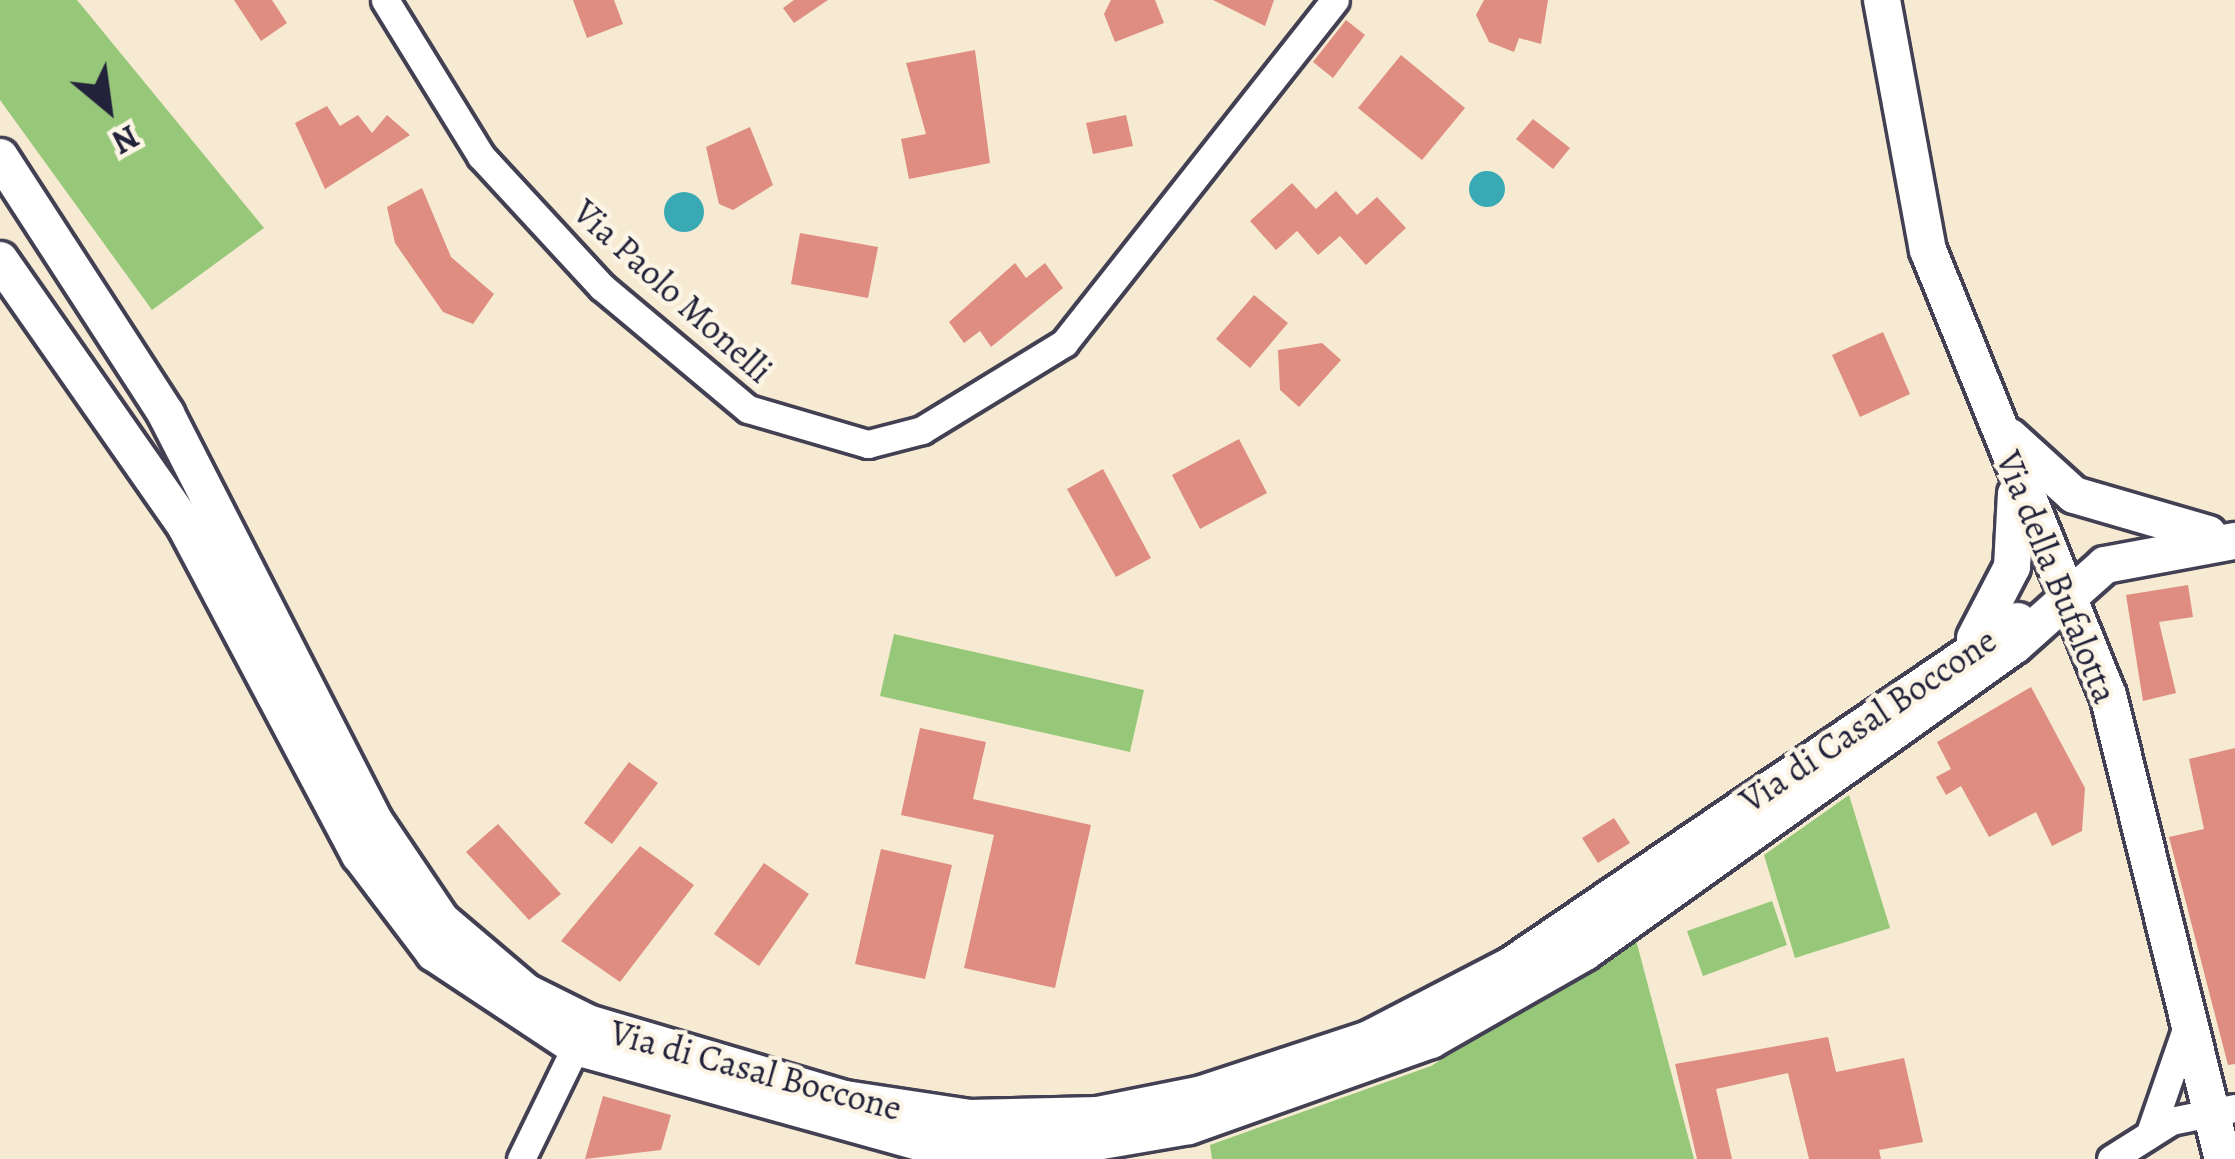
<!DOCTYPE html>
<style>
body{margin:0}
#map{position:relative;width:2235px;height:1159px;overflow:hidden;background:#f6ead2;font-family:Alegreya,serif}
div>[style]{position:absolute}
.green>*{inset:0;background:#97c879}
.water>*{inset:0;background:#39aab4}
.round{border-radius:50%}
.building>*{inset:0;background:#de8d80}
.roads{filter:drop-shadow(3px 0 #424052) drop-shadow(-3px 0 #424052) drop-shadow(0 3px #424052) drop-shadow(0 -3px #424052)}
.minor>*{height:27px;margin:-13.5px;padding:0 13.5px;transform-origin:13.5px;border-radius:13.5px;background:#fff}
.tertiary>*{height:36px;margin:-18px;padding:0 18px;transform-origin:18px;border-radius:18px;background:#fff}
span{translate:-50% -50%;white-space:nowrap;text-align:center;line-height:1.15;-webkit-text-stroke:9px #fcf5e5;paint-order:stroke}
.street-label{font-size:36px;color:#22223b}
.north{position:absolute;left:48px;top:48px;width:120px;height:120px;-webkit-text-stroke:9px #fcf5e5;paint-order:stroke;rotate:151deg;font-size:33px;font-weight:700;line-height:48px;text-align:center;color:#22223b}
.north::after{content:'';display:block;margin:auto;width:42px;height:54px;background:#22223b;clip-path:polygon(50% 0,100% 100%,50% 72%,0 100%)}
</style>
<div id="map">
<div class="green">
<div style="clip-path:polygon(0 0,77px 0,264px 228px,152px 310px,0 100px)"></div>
<div style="clip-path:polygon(894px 634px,1144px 690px,1130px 752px,880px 696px)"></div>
<div style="clip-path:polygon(1849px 795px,1890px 928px,1795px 958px,1764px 855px)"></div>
<div style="clip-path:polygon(1772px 901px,1787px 945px,1703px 976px,1687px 931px)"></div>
<div style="clip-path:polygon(1636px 940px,1694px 1159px,1212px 1159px,1210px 1145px,1431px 1066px)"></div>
</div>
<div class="water">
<div class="round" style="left:1469px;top:171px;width:36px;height:36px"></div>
<div class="round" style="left:664px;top:192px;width:40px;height:40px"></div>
</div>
<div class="building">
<div style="clip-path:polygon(234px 0,272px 0,287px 23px,261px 41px)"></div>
<div style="clip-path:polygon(573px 0,614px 0,623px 24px,587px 38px)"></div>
<div style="clip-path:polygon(794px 0,828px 0,794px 23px,783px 8px)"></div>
<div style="clip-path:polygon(1111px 0,1155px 0,1164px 23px,1115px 42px,1104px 14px)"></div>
<div style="clip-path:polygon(1213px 0,1274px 0,1265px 26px)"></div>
<div style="clip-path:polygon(1484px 0,1548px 0,1541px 44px,1519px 38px,1514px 52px,1489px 42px,1476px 15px)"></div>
<div style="clip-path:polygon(1346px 20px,1365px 35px,1333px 78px,1313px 62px)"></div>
<div style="clip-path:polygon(975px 50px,990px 163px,909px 179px,901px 139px,926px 134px,906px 63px)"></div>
<div style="clip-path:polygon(1401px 55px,1465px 108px,1422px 160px,1358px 108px)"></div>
<div style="clip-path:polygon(327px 106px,340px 126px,358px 115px,372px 133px,387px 115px,410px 135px,325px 189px,295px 123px)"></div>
<div style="clip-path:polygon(1126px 115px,1133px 146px,1093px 154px,1086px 123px)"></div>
<div style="clip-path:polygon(1533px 119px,1570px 148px,1553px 169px,1516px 139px)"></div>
<div style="clip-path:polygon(750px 127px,773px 185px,733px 210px,719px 204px,706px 147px)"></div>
<div style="clip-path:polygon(1292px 183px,1316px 209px,1336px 191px,1357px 215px,1377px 197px,1406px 228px,1366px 265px,1340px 236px,1318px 255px,1297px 231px,1276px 250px,1250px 221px)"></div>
<div style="clip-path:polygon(422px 188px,451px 257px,494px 294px,473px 324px,443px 312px,395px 243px,387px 207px)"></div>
<div style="clip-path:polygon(800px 233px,878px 247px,868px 298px,791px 284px)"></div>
<div style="clip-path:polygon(1015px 263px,1026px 278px,1045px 263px,1063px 288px,991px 347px,980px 331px,964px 343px,949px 322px)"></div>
<div style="clip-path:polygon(1254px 295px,1288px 323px,1250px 368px,1216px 339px)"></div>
<div style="clip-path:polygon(1883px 332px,1910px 394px,1860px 417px,1832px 355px)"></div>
<div style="clip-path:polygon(1322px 343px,1341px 360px,1299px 407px,1280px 390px,1278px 350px)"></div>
<div style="clip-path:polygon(1239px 439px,1267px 493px,1200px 529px,1172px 475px)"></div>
<div style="clip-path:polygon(1103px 469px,1151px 558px,1116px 577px,1067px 489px)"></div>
<div style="clip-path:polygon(2188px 585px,2193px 617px,2159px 622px,2176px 693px,2143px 701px,2126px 595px)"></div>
<div style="clip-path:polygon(2031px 687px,2085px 788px,2082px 831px,2052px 846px,2036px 812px,1989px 837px,1961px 786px,1946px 795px,1936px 777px,1951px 769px,1937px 742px)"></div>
<div style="clip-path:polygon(920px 728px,986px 742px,973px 799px,1091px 825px,1055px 988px,964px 968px,994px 835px,901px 815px)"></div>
<div style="clip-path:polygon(2235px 748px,2235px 1064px,2228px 1065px,2169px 837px,2204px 829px,2189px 759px)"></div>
<div style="clip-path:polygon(629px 762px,658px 783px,612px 844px,584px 823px)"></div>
<div style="clip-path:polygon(1614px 818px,1630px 843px,1598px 863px,1582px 838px)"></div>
<div style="clip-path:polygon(498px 824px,561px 894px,529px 920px,466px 852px)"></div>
<div style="clip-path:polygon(640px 846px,694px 885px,620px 982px,561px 941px)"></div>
<div style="clip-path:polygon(881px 849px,952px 865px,925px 979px,855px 964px)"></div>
<div style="clip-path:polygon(764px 863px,809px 894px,759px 966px,714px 934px)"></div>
<div style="clip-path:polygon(1828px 1037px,1836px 1072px,1904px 1058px,1923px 1142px,1879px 1150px,1881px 1159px,1809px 1159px,1788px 1073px,1716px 1089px,1732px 1159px,1697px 1159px,1675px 1064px)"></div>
<div style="clip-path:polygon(603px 1096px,671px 1115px,661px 1150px,585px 1159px)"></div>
</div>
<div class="roads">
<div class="minor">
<div style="left:385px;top:0;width:183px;rotate:58.4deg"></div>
<div style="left:481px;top:156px;width:178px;rotate:47.3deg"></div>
<div style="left:602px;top:287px;width:190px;rotate:39.9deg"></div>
<div style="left:748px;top:409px;width:125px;rotate:16.3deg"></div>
<div style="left:868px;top:444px;width:56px;rotate:-14.5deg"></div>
<div style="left:922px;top:430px;width:167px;rotate:-31.5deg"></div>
<div style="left:1064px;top:343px;width:437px;rotate:-51.7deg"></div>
<div style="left:2151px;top:1130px;width:107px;rotate:-70.9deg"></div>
<div style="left:521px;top:1159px;width:141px;rotate:-64deg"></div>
<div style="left:2111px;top:1159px;width:71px;rotate:-32.3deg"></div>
<div style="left:2171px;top:1121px;width:65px;rotate:-11.5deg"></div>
</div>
<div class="tertiary">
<div style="left:1882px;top:0;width:254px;rotate:79.6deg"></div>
<div style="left:1928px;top:250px;width:480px;rotate:68deg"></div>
<div style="left:2108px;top:695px;width:478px;rotate:76.1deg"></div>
<div style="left:0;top:157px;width:306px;rotate:57.1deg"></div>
<div style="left:166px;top:414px;width:455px;rotate:62.9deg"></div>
<div style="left:373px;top:819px;width:122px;rotate:56deg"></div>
<div style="left:441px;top:920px;width:111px;rotate:40.3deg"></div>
<div style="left:526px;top:992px;width:69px;rotate:26.6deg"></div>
<div style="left:588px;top:1023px;width:268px;rotate:16.5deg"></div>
<div style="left:845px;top:1099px;width:125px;rotate:8.7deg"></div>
<div style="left:969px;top:1118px;width:129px;rotate:-1.3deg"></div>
<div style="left:1098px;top:1115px;width:106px;rotate:-11.4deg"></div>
<div style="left:1202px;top:1094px;width:176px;rotate:-18.2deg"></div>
<div style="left:1369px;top:1039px;width:159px;rotate:-27.4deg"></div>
<div style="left:1510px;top:966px;width:614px;rotate:-34.18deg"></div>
<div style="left:0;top:260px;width:325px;rotate:55.1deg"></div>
<div style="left:186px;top:527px;width:371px;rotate:62.1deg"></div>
<div style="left:360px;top:855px;width:123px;rotate:52.9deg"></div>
<div style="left:434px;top:953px;width:170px;rotate:33.5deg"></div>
<div style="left:576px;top:1047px;width:370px;rotate:15.5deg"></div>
<div style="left:932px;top:1146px;width:135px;rotate:0.4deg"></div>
<div style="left:1067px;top:1147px;width:124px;rotate:-9.8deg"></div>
<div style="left:1189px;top:1126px;width:257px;rotate:-19.6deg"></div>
<div style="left:1431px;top:1040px;width:177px;rotate:-29.7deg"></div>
<div style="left:1585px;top:952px;width:528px;rotate:-35.53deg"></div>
<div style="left:2015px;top:645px;width:120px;rotate:-41.6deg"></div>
<div style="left:2105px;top:565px;width:132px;rotate:-10.5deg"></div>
<div style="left:2010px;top:437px;width:86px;rotate:42.2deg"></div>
<div style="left:2074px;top:495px;width:140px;rotate:16.2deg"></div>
<div style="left:1975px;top:638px;width:80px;rotate:-62.5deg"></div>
<div style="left:2012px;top:567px;width:73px;rotate:-86.9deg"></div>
</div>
</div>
<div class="street-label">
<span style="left:673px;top:291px;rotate:42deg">Via Paolo Monelli</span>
<span style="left:2057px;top:577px;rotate:68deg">Via della Bufalotta</span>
<span style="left:1868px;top:720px;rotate:-34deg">Via di Casal Boccone</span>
<span style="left:756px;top:1070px;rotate:15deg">Via di Casal Boccone</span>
</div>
<div class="north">N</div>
</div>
